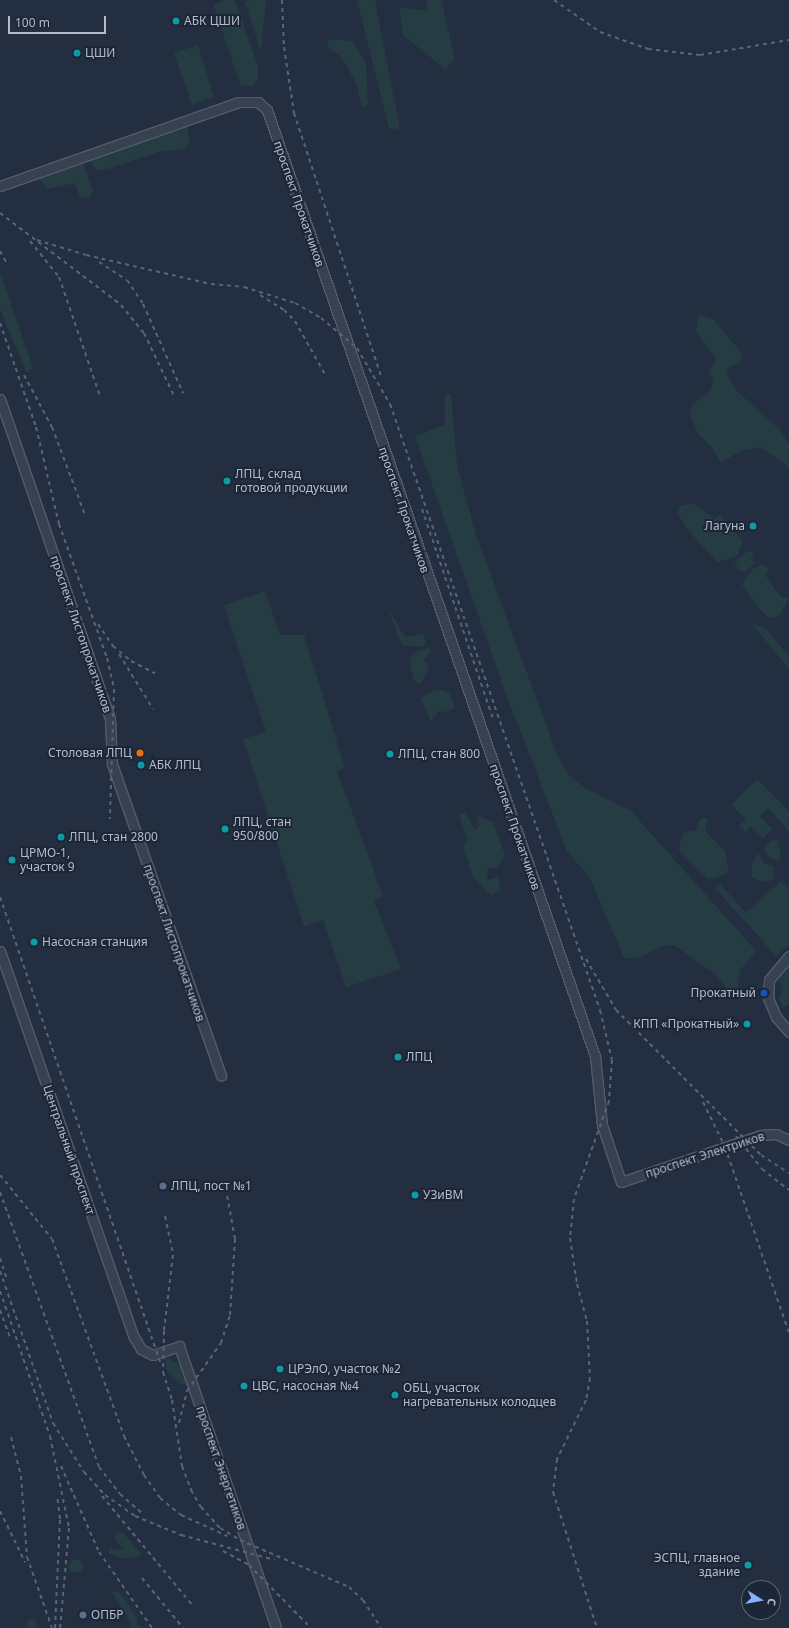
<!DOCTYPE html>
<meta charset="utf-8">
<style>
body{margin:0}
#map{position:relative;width:789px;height:1628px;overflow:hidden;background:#232e41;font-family:"Noto Sans",sans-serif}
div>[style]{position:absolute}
.green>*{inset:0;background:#253d42}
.round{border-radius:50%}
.roads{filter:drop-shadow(1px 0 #525c6b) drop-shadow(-1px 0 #525c6b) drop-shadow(0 1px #525c6b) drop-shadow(0 -1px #525c6b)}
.minor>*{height:9px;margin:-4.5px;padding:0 4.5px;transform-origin:4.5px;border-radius:4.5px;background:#374150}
.rail>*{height:2px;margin-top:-1px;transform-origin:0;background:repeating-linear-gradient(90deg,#596478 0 4px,transparent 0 8px)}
.dots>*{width:11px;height:11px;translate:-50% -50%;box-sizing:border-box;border:2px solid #1c2636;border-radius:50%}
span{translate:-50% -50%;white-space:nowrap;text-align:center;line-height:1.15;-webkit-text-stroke:4px #1c2636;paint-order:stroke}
.poi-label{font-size:12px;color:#b4bccb}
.left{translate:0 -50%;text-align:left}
.right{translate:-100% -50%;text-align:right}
.street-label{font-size:12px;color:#b4bccb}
.north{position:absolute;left:741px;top:1580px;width:40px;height:40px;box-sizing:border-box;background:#1c2636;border:1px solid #596272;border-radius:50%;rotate:101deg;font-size:11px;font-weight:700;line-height:16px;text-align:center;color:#b4bccb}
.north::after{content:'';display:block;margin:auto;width:14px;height:18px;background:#85afff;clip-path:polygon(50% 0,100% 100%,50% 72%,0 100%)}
.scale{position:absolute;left:8px;top:16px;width:98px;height:18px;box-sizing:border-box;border:2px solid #b4bccb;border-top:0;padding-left:5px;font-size:12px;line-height:14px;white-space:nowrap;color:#b4bccb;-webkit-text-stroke:3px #1c2636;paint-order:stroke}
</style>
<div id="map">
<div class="green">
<div style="clip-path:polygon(225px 0,235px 0,258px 67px,258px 79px,253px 86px,241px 85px,238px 78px,213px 4px)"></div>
<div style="clip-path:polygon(252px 0,266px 0,261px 52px,245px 2px)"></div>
<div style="clip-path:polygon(357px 0,375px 0,400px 129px,389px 128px)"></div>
<div style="clip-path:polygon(430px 0,441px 0,455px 59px,445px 69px,403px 35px,399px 7px,428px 11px,426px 2px)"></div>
<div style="clip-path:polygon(338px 39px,353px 42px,366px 63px,368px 105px,362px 107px,356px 83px,341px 57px,328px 47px,327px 41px)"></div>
<div style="clip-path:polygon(198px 45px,214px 97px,192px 105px,174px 53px)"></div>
<div style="clip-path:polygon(187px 127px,190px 141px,185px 149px,159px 152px,107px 169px,97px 170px,92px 166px,91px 160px)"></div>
<div style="clip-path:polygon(83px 162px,93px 192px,88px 198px,80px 197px,75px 183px,48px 189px,38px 178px)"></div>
<div style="clip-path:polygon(0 272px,33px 368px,26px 372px,0 309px)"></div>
<div style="clip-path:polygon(699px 314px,713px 319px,743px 355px,740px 363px,729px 367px,726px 373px,736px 390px,780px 430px,789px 444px,789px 467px,760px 447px,740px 451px,721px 463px,712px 447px,698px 433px,689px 413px,693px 404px,711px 389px,713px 379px,709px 373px,716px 359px,696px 332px)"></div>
<div style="clip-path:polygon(451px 393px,457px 466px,476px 535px,558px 757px,569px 775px,585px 788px,631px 811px,756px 951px,740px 970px,736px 1000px,714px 973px,674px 945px,662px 946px,638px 958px,624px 958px,590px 878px,567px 851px,507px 697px,415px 436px,445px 425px,445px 395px)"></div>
<div style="clip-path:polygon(692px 503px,715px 519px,720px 515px,743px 541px,737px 556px,717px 562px,685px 527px,678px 513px,680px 506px)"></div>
<div style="clip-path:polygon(747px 552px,752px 552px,754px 563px,746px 572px,740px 571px,734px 562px)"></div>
<div style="clip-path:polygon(763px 564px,770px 569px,765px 574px,770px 583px,781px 597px,789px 598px,778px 617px,770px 618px,763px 613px,742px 585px,753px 569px)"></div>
<div style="clip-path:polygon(265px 591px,280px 635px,304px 635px,345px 768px,337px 771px,383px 896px,374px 901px,401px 969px,346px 987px,323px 920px,304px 926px,243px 739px,266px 732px,224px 605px)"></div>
<div style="clip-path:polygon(387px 607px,405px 637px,423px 633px,426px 643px,421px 647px,402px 645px)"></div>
<div style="clip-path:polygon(751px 623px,766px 629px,789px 656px,789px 669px)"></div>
<div style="clip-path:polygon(429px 647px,431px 652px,424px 660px,429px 668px,420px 684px,414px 680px,409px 660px,414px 653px)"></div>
<div style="clip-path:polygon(436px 689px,450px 693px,455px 707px,447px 712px,439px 711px,431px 721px,421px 698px)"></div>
<div style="clip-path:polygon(757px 779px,789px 811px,789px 831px,768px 808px,760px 817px,772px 829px,763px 838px,751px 826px,745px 832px,739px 826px,746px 819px,731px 805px)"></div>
<div style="clip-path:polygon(465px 813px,475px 830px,479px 826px,477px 815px,493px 822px,505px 855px,497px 868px,487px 869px,488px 880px,498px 877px,500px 890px,491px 896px,474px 878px,463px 848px,467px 839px,459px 814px)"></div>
<div style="clip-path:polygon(705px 817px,708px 819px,705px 831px,725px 851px,728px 868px,727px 874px,708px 879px,678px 849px,684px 832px,696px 831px,698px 822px)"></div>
<div style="clip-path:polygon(772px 840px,778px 841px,781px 861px,770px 859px,765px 851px,765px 846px)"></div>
<div style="clip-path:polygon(758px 853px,764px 863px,773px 866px,774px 879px,762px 882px,752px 878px,752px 865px)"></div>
<div style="clip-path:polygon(781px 881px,789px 890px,789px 945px,776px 956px,715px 888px,720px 884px,746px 913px)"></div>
<div style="clip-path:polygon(789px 962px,789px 1004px,782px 1008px,779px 998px,783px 988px,779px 980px)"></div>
<div style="clip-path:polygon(165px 1356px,179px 1365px,186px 1381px,183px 1386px,166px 1369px)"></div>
<div style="clip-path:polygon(122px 1532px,141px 1553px,141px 1556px,125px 1559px,109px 1553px,109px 1548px,125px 1551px,115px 1539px,116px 1533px)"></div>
<div class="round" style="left:69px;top:1559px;width:14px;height:14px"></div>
<div style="clip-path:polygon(110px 1590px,120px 1593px,137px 1618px,137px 1625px,144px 1628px,131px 1628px,129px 1619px)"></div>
<div class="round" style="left:27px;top:1619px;width:10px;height:10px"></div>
</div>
<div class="roads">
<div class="minor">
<div style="left:0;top:186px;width:253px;rotate:-19.4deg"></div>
<div style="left:239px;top:102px;width:19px"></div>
<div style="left:258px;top:102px;width:12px;rotate:42deg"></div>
<div style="left:267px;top:110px;width:1001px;rotate:70.88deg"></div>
<div style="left:595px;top:1056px;width:69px;rotate:84.2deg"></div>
<div style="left:602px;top:1125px;width:60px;rotate:71.6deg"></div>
<div style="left:621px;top:1182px;width:148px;rotate:-18.6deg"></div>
<div style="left:761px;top:1135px;width:15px;rotate:-4deg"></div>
<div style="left:776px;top:1134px;width:14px;rotate:25deg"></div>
<div style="left:0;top:399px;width:338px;rotate:71deg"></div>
<div style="left:110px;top:719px;width:45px;rotate:87.5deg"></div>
<div style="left:112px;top:764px;width:330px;rotate:70.7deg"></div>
<div style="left:0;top:951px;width:409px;rotate:70.9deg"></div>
<div style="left:134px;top:1337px;width:14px;rotate:60deg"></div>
<div style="left:141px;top:1349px;width:13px;rotate:27deg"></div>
<div style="left:153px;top:1355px;width:28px;rotate:-19deg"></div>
<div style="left:179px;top:1346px;width:298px;rotate:71deg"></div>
<div style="left:789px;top:956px;width:31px;rotate:130deg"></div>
<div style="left:769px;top:980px;width:18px;rotate:93deg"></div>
<div style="left:768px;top:998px;width:21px;rotate:67deg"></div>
<div style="left:776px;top:1017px;width:20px;rotate:49deg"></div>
</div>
</div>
<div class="rail">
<div style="left:282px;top:0;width:47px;rotate:87.6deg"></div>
<div style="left:284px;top:47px;width:67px;rotate:81.4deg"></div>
<div style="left:294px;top:113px;width:280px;rotate:71.7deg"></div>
<div style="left:554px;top:0;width:56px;rotate:34.8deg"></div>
<div style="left:600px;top:32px;width:51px;rotate:19.5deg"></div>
<div style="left:648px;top:49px;width:52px;rotate:6.6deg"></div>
<div style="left:700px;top:55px;width:90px;rotate:-9.6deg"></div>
<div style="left:0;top:213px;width:152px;rotate:37.2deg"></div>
<div style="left:121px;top:305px;width:36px;rotate:51deg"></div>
<div style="left:144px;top:333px;width:70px;rotate:64.5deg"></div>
<div style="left:37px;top:240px;width:51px;rotate:17deg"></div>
<div style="left:86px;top:255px;width:128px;rotate:13.1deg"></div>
<div style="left:211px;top:284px;width:33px;rotate:5deg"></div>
<div style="left:244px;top:287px;width:53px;rotate:17.4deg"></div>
<div style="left:295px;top:303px;width:30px;rotate:30deg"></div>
<div style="left:321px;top:318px;width:47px;rotate:39.8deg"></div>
<div style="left:357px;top:348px;width:65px;rotate:59.5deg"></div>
<div style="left:390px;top:404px;width:641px;rotate:70.89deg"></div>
<div style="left:600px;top:1010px;width:51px;rotate:76.5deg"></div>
<div style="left:612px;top:1060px;width:41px;rotate:94.2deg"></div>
<div style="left:609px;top:1101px;width:104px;rotate:109.7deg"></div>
<div style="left:574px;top:1199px;width:39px;rotate:96deg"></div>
<div style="left:570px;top:1238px;width:47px;rotate:81.3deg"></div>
<div style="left:577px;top:1284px;width:38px;rotate:75deg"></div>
<div style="left:587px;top:1321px;width:57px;rotate:87deg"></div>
<div style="left:590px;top:1378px;width:22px;rotate:100deg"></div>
<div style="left:586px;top:1400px;width:66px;rotate:116.2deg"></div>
<div style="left:557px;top:1459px;width:33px;rotate:97deg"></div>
<div style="left:553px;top:1492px;width:143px;rotate:72.1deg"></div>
<div style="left:30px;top:241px;width:46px;rotate:51.1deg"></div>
<div style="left:59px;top:277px;width:126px;rotate:71deg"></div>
<div style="left:0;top:251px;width:13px;rotate:61deg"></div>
<div style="left:99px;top:262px;width:33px;rotate:33deg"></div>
<div style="left:127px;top:280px;width:29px;rotate:56deg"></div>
<div style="left:143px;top:304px;width:98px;rotate:65.8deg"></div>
<div style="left:260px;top:295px;width:28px;rotate:32deg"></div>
<div style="left:284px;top:310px;width:16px;rotate:45deg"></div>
<div style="left:295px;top:321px;width:63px;rotate:60.6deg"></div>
<div style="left:0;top:323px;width:110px;rotate:70.9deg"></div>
<div style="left:36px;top:427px;width:100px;rotate:76.7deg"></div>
<div style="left:59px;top:524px;width:142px;rotate:70.3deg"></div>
<div style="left:107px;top:658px;width:32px;rotate:77deg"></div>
<div style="left:114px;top:689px;width:130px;rotate:91.8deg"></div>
<div style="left:24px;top:375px;width:59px;rotate:61.7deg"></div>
<div style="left:52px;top:427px;width:94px;rotate:69.4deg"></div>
<div style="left:422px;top:509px;width:222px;rotate:71.3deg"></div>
<div style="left:98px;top:624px;width:27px;rotate:56deg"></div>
<div style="left:113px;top:646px;width:23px;rotate:40deg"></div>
<div style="left:131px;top:661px;width:27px;rotate:27deg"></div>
<div style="left:119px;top:654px;width:65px;rotate:58.3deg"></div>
<div style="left:0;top:897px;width:492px;rotate:71deg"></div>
<div style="left:586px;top:959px;width:59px;rotate:59.5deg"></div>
<div style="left:616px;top:1010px;width:205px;rotate:45deg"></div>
<div style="left:761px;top:1155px;width:33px;rotate:33deg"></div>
<div style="left:703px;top:1102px;width:50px;rotate:63.9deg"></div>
<div style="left:725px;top:1147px;width:197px;rotate:71deg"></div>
<div style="left:736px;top:1136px;width:42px;rotate:51.8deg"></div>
<div style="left:762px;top:1169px;width:34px;rotate:38deg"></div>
<div style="left:0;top:1175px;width:82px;rotate:50.9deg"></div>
<div style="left:52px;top:1239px;width:210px;rotate:69.9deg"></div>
<div style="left:124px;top:1436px;width:44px;rotate:62.9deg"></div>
<div style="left:144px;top:1475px;width:28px;rotate:55deg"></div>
<div style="left:160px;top:1498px;width:27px;rotate:39deg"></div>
<div style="left:181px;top:1515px;width:51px;rotate:24.5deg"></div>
<div style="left:0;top:1192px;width:292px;rotate:70.2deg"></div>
<div style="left:99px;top:1467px;width:34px;rotate:52deg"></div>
<div style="left:120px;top:1494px;width:30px;rotate:41deg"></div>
<div style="left:165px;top:1216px;width:40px;rotate:78deg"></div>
<div style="left:173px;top:1255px;width:77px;rotate:96.8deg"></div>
<div style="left:164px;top:1331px;width:41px;rotate:91.4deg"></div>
<div style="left:163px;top:1372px;width:29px;rotate:72deg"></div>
<div style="left:172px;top:1400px;width:67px;rotate:81.4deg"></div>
<div style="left:182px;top:1466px;width:26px;rotate:69deg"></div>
<div style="left:191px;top:1490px;width:20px;rotate:60deg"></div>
<div style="left:201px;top:1507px;width:28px;rotate:48deg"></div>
<div style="left:220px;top:1528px;width:23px;rotate:31deg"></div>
<div style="left:240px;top:1540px;width:119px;rotate:23.3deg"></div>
<div style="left:349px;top:1587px;width:19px;rotate:43deg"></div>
<div style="left:363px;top:1600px;width:33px;rotate:57deg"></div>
<div style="left:0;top:1258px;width:20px;rotate:72deg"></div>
<div style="left:0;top:1271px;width:161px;rotate:70.8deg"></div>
<div style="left:53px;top:1423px;width:58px;rotate:57.7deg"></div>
<div style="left:84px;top:1472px;width:31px;rotate:48deg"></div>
<div style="left:105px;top:1495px;width:37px;rotate:35deg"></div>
<div style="left:135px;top:1516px;width:50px;rotate:22.4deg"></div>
<div style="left:181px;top:1535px;width:97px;rotate:14.9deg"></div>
<div style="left:0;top:1291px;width:153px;rotate:71deg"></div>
<div style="left:50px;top:1436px;width:94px;rotate:78.3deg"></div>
<div style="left:69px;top:1528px;width:100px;rotate:95.1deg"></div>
<div style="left:0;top:1310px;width:29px;rotate:70deg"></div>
<div style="left:179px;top:1423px;width:33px;rotate:-76deg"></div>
<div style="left:187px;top:1391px;width:59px;rotate:-54.7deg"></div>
<div style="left:221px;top:1343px;width:29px;rotate:-72deg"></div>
<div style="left:230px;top:1315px;width:76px;rotate:-86.2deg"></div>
<div style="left:235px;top:1239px;width:45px;rotate:-100.3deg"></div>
<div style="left:11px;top:1437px;width:40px;rotate:75.6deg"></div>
<div style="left:21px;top:1476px;width:81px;rotate:85.8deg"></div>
<div style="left:27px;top:1557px;width:75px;rotate:70.6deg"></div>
<div style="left:61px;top:1466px;width:94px;rotate:66.2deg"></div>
<div style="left:99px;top:1552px;width:93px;rotate:55.1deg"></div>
<div style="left:102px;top:1496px;width:143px;rotate:50.4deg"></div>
<div style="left:0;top:1511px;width:57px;rotate:63.9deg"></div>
<div style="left:223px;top:1551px;width:30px;rotate:28deg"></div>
<div style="left:249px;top:1565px;width:88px;rotate:45.5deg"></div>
<div style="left:142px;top:1578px;width:65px;rotate:50.6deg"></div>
<div style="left:55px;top:1628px;width:109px;rotate:-87.4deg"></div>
<div style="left:60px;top:1519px;width:24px;rotate:-97deg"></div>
</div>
<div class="dots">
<div style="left:176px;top:21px;background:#0f9aa8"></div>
<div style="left:77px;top:53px;background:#0f9aa8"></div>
<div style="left:227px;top:481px;background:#0f9aa8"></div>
<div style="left:753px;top:526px;background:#0f9aa8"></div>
<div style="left:140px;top:753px;background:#e8710a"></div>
<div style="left:390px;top:754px;background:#0f9aa8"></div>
<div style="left:141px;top:765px;background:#0f9aa8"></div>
<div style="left:225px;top:829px;background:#0f9aa8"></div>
<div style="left:61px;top:837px;background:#0f9aa8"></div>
<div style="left:12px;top:860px;background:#0f9aa8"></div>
<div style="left:34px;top:942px;background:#0f9aa8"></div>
<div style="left:764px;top:993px;background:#1a4fb4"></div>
<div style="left:747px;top:1024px;background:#0f9aa8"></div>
<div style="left:398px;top:1057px;background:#0f9aa8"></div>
<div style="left:163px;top:1186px;background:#5c6f8a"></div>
<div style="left:415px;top:1195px;background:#0f9aa8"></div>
<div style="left:280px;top:1369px;background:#0f9aa8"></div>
<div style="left:244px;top:1386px;background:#0f9aa8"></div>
<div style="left:395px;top:1395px;background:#0f9aa8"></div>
<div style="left:748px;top:1565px;background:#0f9aa8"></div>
<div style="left:83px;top:1615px;background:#5c6f8a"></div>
</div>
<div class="poi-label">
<span class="left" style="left:184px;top:21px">АБК ЦШИ</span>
<span class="left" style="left:85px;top:53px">ЦШИ</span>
<span class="left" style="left:235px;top:481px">ЛПЦ, склад<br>готовой продукции</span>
<span class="right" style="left:745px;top:526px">Лагуна</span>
<span class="right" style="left:132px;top:753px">Столовая ЛПЦ</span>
<span class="left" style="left:398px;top:754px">ЛПЦ, стан 800</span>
<span class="left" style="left:149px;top:765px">АБК ЛПЦ</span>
<span class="left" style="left:233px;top:829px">ЛПЦ, стан<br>950/800</span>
<span class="left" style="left:69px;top:837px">ЛПЦ, стан 2800</span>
<span class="left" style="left:20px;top:860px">ЦРМО-1,<br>участок 9</span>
<span class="left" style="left:42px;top:942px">Насосная станция</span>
<span class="right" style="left:756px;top:993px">Прокатный</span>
<span class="right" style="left:739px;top:1024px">КПП «Прокатный»</span>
<span class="left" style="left:406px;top:1057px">ЛПЦ</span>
<span class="left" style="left:171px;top:1186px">ЛПЦ, пост №1</span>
<span class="left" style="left:423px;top:1195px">УЗиВМ</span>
<span class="left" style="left:288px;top:1369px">ЦРЭлО, участок №2</span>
<span class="left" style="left:252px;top:1386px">ЦВС, насосная №4</span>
<span class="left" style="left:403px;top:1395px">ОБЦ, участок<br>нагревательных колодцев</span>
<span class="right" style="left:740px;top:1565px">ЭСПЦ, главное<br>здание</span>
<span class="left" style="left:91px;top:1615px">ОПБР</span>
</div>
<div class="street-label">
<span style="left:299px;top:204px;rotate:71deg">проспект Прокатчиков</span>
<span style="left:404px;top:510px;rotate:71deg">проспект Прокатчиков</span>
<span style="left:81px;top:634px;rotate:71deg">проспект Листопрокатчиков</span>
<span style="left:515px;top:827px;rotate:71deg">проспект Прокатчиков</span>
<span style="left:174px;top:943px;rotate:71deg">проспект Листопрокатчиков</span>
<span style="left:69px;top:1150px;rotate:71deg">Центральный проспект</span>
<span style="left:705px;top:1155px;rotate:-18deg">проспект Электриков</span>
<span style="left:221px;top:1468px;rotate:71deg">проспект Энергетиков</span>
</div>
<div class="north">С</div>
<div class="scale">100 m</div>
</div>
